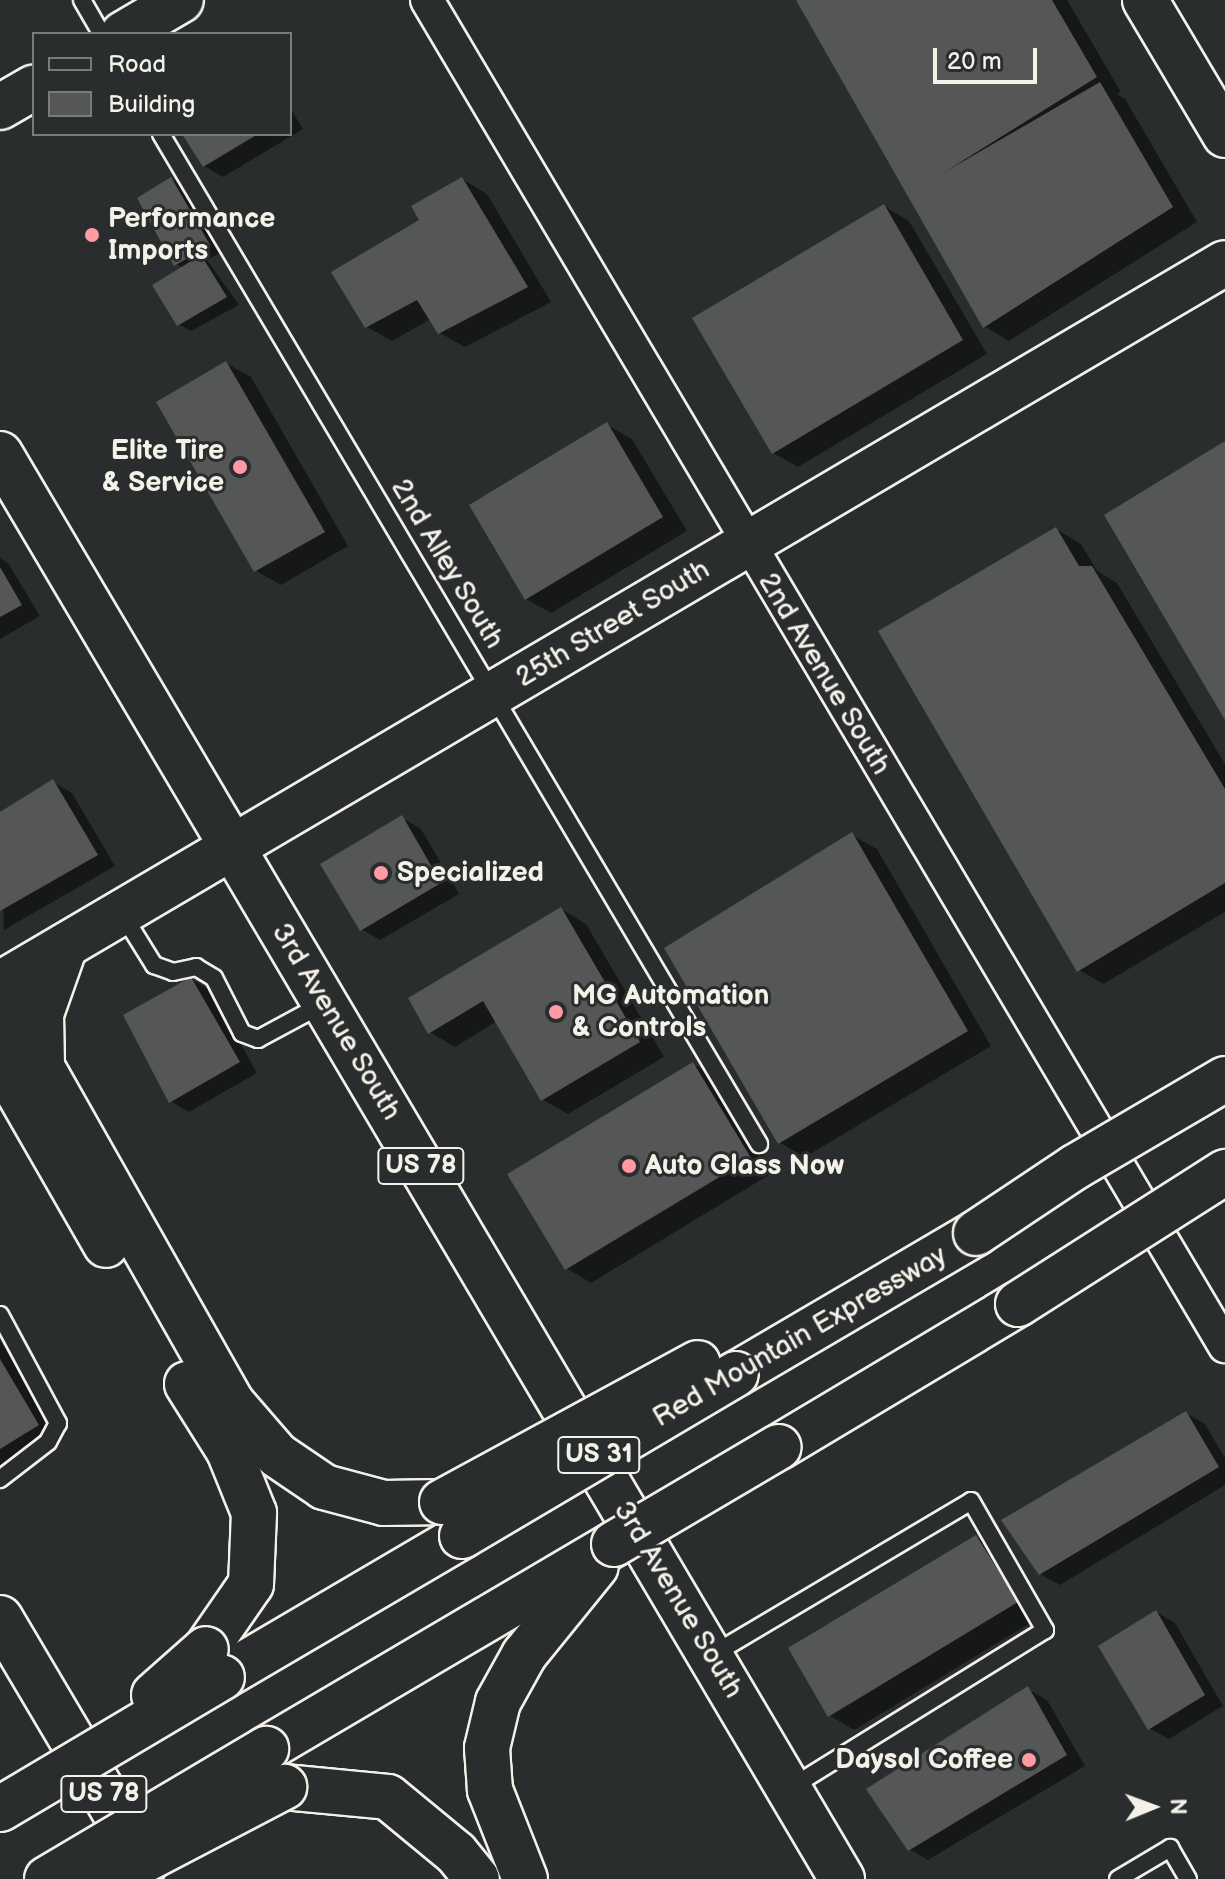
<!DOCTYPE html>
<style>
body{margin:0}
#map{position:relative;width:1225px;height:1879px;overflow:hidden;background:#2a2d2e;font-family:"Balsamiq Sans",sans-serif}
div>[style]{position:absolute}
.shadow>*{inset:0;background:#0007}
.building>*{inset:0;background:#555756}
.roads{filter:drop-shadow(2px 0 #f4f1e8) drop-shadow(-2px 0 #f4f1e8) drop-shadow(0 2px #f4f1e8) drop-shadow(0 -2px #f4f1e8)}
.lane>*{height:16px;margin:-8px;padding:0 8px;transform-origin:8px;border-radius:8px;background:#2a2d2e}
.street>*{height:32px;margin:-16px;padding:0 16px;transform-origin:16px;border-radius:16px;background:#2a2d2e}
.secondary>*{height:44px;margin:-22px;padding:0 22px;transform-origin:22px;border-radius:22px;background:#2a2d2e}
.primary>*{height:44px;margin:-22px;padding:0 22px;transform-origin:22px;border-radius:22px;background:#2a2d2e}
.highway>*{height:44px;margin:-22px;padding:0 22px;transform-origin:22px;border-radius:22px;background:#2a2d2e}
.bridges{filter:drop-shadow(2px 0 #f4f1e8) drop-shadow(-2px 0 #f4f1e8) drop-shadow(0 2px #f4f1e8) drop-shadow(0 -2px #f4f1e8)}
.highway-bridge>*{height:44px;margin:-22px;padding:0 22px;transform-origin:22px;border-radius:22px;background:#2a2d2e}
.dots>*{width:22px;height:22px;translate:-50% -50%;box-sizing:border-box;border:4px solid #2a2d2e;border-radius:50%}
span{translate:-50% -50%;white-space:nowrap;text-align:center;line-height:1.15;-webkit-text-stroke:6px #2a2d2e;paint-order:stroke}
.shield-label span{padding:2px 6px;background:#2a2d2e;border:2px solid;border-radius:6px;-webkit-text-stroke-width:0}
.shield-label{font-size:26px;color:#f4f1e8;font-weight:700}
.poi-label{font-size:28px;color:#f4f1e8;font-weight:700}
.left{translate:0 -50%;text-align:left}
.right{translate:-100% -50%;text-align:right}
.street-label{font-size:28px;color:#f4f1e8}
.legend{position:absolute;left:32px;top:32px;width:260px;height:104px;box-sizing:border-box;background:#2a2d2e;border:2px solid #7b7b78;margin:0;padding:10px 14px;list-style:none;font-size:24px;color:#f4f1e8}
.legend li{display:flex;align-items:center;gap:16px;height:40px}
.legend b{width:40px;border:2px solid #7b7b78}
.north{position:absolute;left:1113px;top:1767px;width:80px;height:80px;-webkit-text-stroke:6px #2a2d2e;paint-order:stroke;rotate:89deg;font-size:22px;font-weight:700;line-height:32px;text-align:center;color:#f4f1e8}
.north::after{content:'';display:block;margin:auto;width:28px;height:36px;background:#f4f1e8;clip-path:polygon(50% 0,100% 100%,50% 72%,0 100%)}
.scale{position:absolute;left:933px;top:48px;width:104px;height:36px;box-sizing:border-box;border:4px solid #f4f1e8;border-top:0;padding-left:10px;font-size:24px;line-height:28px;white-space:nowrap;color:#f4f1e8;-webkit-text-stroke:6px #2a2d2e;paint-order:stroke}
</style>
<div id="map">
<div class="shadow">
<div style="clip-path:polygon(797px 0,1067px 0,1121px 92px,1117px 94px,1125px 99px,1197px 222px,1009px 341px,984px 326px)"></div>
<div style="clip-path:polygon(290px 108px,303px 129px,223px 177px,204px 166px,185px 134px,290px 134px)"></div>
<div style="clip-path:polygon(171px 179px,184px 186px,222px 252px,207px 260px,239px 305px,191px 331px,178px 324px,183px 268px,176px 264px)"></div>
<div style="clip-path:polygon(462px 179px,487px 194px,551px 302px,465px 347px,440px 333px,431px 319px,392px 341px,367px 327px,422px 221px)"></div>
<div style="clip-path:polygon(884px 206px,909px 221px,987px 354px,798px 467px,773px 453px)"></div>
<div style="clip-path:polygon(226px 363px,251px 377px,348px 546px,281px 585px,256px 571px)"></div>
<div style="clip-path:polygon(607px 425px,632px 439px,687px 531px,551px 613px,526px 599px)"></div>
<div style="clip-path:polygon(1056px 529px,1081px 544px,1097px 571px,1117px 583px,1225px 764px,1225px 912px,1103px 984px,1079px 970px)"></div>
<div style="clip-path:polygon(0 558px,8px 563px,40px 616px,0 639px)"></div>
<div style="clip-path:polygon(53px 782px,72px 793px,115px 866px,4px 930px,0 814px)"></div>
<div style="clip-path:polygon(402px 818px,421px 829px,459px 894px,380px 940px,361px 929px)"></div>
<div style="clip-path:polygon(852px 835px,877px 849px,991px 1046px,805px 1157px,780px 1143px)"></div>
<div style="clip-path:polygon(561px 909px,586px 924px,664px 1057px,568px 1114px,543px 1100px,497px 1021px,455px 1047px,430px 1032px)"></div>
<div style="clip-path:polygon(191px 979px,210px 990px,257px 1073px,189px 1112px,170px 1101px)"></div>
<div style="clip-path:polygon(693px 1064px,718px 1078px,774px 1172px,591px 1283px,566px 1268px)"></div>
<div style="clip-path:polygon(0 1340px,57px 1436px,5px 1468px,0 1466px)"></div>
<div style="clip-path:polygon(1186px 1413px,1205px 1424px,1225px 1458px,1225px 1485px,1060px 1585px,1040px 1574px)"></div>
<div style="clip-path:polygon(976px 1537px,1001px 1551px,1042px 1616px,854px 1730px,829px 1715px)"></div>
<div style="clip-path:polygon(1156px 1612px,1175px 1623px,1223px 1706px,1169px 1739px,1149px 1728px)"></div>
<div style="clip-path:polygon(1028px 1689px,1047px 1700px,1085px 1766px,928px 1860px,909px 1849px)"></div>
</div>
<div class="building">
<div style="clip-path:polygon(796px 0,1052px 0,1097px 77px,943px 173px,1100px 82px,1173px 207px,983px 328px)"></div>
<div style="clip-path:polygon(182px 134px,258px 134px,203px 167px)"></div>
<div style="clip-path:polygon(171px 177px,210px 245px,174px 266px,137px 198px)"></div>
<div style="clip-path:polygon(462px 177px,528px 287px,438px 334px,417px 300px,365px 328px,331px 272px,419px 220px,411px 206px)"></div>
<div style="clip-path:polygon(884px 204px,963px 340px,772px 454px,692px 318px)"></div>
<div style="clip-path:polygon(201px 255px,227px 297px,177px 326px,152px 285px)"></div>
<div style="clip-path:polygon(226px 361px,325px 532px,254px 572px,156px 402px)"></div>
<div style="clip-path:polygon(607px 422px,663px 517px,525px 600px,469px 505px)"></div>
<div style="clip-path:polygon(1225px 441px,1225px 720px,1104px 515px)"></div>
<div style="clip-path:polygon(1056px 527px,1079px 566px,1092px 566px,1225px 789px,1225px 883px,1077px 972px,878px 631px)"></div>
<div style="clip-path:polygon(0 567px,22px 605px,0 617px)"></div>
<div style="clip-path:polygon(53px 779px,98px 855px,0 911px,0 812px)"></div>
<div style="clip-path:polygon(402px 815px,441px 883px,360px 931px,320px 864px)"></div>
<div style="clip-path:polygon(852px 832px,968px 1031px,778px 1144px,664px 948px)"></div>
<div style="clip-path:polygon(561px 907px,640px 1042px,541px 1101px,483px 1001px,428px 1034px,408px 998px)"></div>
<div style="clip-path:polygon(191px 977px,240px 1062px,169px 1103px,123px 1015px)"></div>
<div style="clip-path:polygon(693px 1062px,751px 1158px,565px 1270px,507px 1174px)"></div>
<div style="clip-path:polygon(0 1359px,39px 1425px,0 1449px)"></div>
<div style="clip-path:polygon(1186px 1411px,1219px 1467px,1039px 1575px,1001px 1520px)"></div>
<div style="clip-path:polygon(976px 1535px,1018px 1602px,828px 1717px,788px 1648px)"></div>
<div style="clip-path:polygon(1156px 1610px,1205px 1695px,1148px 1730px,1098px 1646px)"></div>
<div style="clip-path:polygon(1028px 1686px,1067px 1755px,908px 1851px,866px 1789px)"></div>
</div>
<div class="roads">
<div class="lane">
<div style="left:82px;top:0;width:39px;rotate:60deg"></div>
<div style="left:161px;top:134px;width:1174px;rotate:59.37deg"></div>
<div style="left:123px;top:915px;width:59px;rotate:58.2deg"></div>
<div style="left:154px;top:965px;width:20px;rotate:20deg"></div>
<div style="left:173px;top:972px;width:24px;rotate:-12deg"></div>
<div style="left:196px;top:967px;width:21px;rotate:31deg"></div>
<div style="left:214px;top:978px;width:62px;rotate:63deg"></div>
<div style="left:242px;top:1033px;width:17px;rotate:21deg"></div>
<div style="left:258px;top:1039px;width:74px;rotate:-28.3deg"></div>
<div style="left:0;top:1315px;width:123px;rotate:61.8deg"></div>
<div style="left:58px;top:1423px;width:21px;rotate:118deg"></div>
<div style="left:48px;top:1442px;width:61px;rotate:142.4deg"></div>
<div style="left:712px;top:1655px;width:301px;rotate:-30.7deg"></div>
<div style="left:971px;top:1501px;width:149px;rotate:60.2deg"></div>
<div style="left:1045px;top:1630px;width:298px;rotate:148.2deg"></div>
<div style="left:1118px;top:1879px;width:61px;rotate:-30.8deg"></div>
<div style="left:1170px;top:1848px;width:36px;rotate:60deg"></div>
</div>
<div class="street">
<div style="left:427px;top:0;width:1565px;rotate:59.34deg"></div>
</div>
<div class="secondary">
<div style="left:1145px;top:0;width:157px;rotate:59.3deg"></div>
<div style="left:0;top:984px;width:1421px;rotate:-30.48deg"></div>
</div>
<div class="primary">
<div style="left:123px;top:34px;width:67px;rotate:-30.4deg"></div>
<div style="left:0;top:107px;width:39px;rotate:-30deg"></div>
<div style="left:0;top:454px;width:1655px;rotate:59.42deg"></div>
<div style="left:0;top:1618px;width:285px;rotate:59.4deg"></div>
</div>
<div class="highway">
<div style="left:0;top:993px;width:471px;rotate:60.5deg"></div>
<div style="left:232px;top:1403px;width:69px;rotate:49.1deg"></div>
<div style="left:277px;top:1455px;width:57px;rotate:34.2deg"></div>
<div style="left:324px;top:1487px;width:62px;rotate:14.9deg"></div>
<div style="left:384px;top:1503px;width:58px;rotate:-1deg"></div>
<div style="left:0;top:1060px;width:213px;rotate:60.2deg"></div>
<div style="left:42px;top:1066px;width:52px;rotate:-91.1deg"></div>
<div style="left:41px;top:1014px;width:72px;rotate:-70.6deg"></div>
<div style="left:736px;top:1374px;width:278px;rotate:-30.4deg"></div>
<div style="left:187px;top:1384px;width:79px;rotate:57.9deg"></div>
<div style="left:229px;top:1451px;width:67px;rotate:68deg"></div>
<div style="left:254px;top:1513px;width:71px;rotate:92.4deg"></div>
<div style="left:251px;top:1584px;width:79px;rotate:124.7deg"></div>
<div style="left:779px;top:1447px;width:279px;rotate:-30.9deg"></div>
<div style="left:222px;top:1677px;width:278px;rotate:-30.4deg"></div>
<div style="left:266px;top:1749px;width:404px;rotate:-30.5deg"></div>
<div style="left:284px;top:1787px;width:104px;rotate:5.5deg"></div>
<div style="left:388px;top:1797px;width:88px;rotate:39.5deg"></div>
<div style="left:456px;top:1853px;width:33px;rotate:51deg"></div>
<div style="left:525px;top:1879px;width:96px;rotate:-111.5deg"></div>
<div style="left:490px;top:1790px;width:42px;rotate:-94.1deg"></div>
<div style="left:487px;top:1748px;width:47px;rotate:-76.6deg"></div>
<div style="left:498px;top:1702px;width:54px;rotate:-61deg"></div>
<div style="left:524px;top:1655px;width:114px;rotate:-51deg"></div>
</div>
</div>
<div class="bridges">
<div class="highway-bridge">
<div style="left:976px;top:1233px;width:119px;rotate:-33.7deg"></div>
<div style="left:1075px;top:1167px;width:174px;rotate:-30.4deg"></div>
<div style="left:1018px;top:1304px;width:246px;rotate:-32.5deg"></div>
<div style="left:442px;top:1502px;width:291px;rotate:-28.5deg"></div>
<div style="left:462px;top:1536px;width:318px;rotate:-30.6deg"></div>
<div style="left:614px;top:1544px;width:191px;rotate:-30.5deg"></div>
<div style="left:154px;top:1695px;width:69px;rotate:-41.5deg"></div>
<div style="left:0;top:1809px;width:258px;rotate:-30.7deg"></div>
<div style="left:47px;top:1879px;width:255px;rotate:-30.7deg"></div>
<div style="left:108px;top:1879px;width:199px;rotate:-27.6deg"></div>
</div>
</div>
<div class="dots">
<div style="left:92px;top:235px;background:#ff9aa2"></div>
<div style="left:240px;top:467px;background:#ff9aa2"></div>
<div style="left:381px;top:873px;background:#ff9aa2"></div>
<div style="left:556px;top:1012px;background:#ff9aa2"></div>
<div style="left:629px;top:1166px;background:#ff9aa2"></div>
<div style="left:1029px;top:1760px;background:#ff9aa2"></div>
</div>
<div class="shield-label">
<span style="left:421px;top:1166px">US 78</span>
<span style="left:599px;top:1455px">US 31</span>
<span style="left:104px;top:1794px">US 78</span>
</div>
<div class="poi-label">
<span class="left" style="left:108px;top:235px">Performance<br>Imports</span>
<span class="right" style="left:224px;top:467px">Elite Tire<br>&amp; Service</span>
<span class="left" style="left:397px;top:873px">Specialized</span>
<span class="left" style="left:572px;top:1012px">MG Automation<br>&amp; Controls</span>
<span class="left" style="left:645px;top:1166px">Auto Glass Now</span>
<span class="right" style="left:1013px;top:1760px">Daysol Coffee</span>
</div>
<div class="street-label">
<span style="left:447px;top:564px;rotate:59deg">2nd Alley South</span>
<span style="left:613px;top:624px;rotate:-31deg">25th Street South</span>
<span style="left:824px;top:674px;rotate:59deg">2nd Avenue South</span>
<span style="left:336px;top:1022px;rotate:59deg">3rd Avenue South</span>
<span style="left:800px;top:1337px;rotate:-30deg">Red Mountain Expressway</span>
<span style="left:678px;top:1600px;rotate:59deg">3rd Avenue South</span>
</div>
<ul class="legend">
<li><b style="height:10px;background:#2a2d2e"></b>Road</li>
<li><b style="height:22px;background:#555756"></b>Building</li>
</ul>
<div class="north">N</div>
<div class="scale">20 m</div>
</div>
